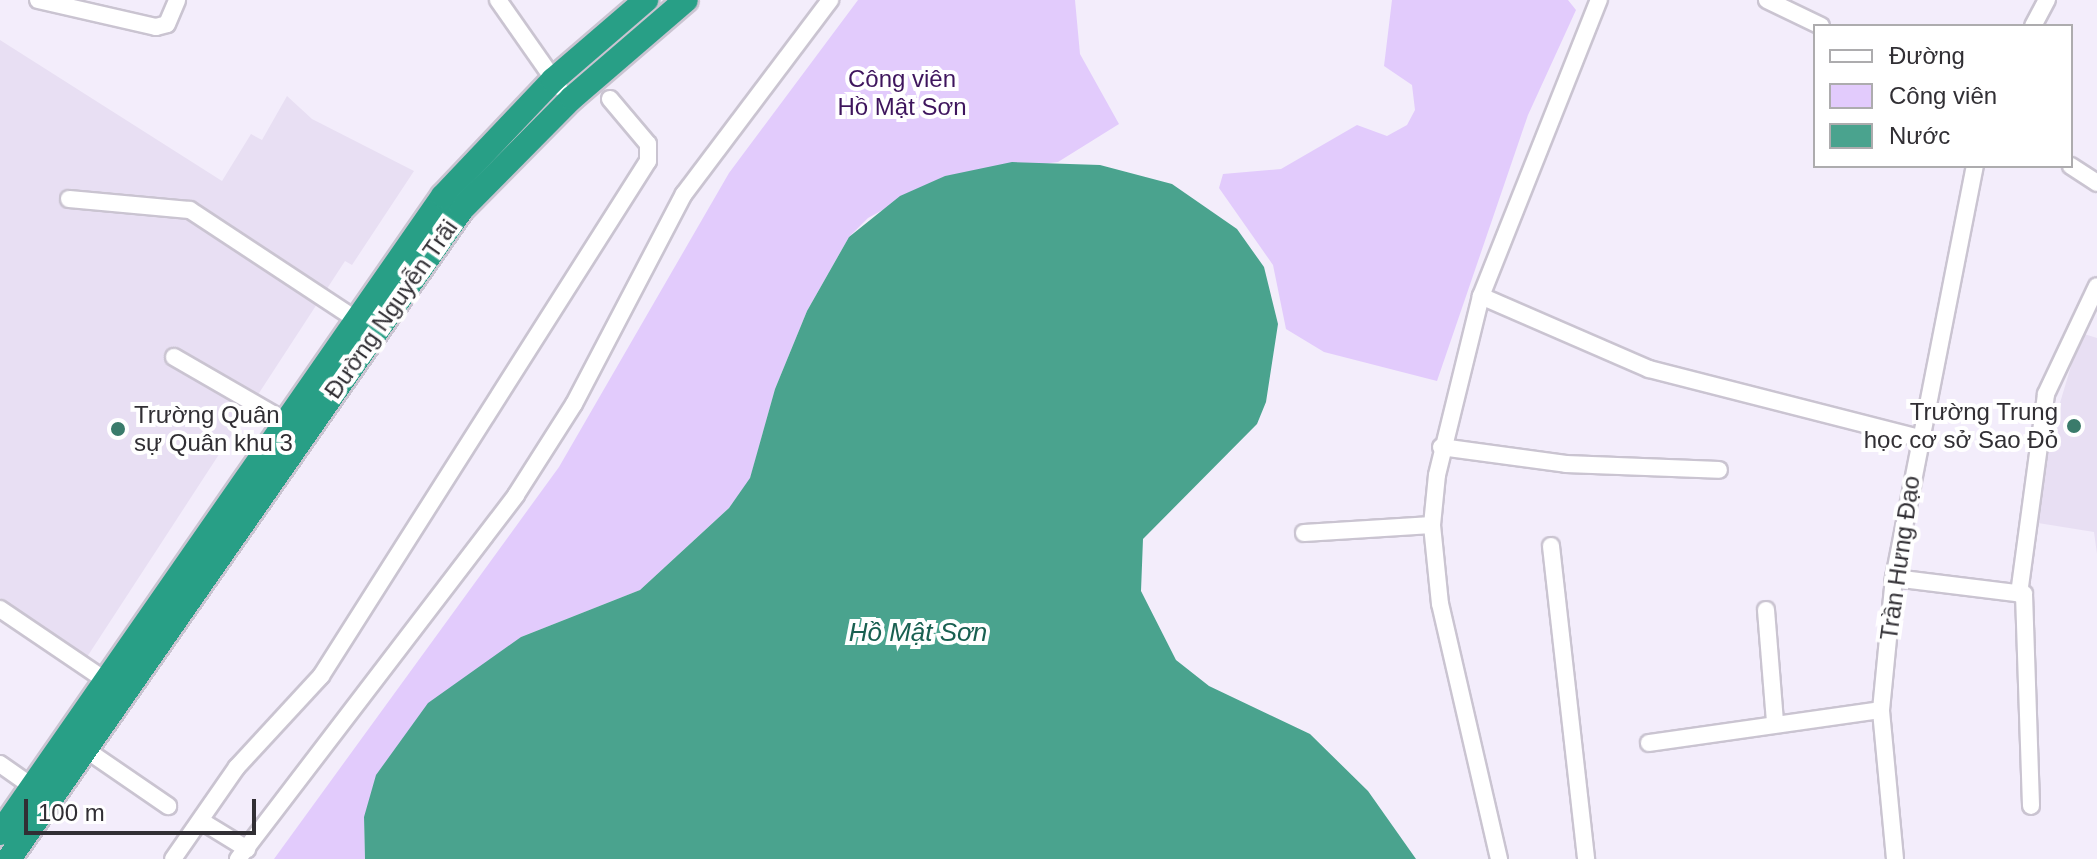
<!DOCTYPE html>
<meta charset="utf-8">
<style>
body{margin:0}
#map{position:relative;width:2097px;height:859px;overflow:hidden;background:#f3edfb;font-family:Helvetica,sans-serif}
div>[style]{position:absolute}
.built>*{inset:0;background:#e8dff3}
.green>*{inset:0;background:#e2cbfc}
.water>*{inset:0;background:#4aa38e}
.roads{filter:drop-shadow(2px 0 #cac4d1) drop-shadow(-2px 0 #cac4d1) drop-shadow(0 2px #cac4d1) drop-shadow(0 -2px #cac4d1)}
.minor>*{height:16px;margin:-8px;padding:0 8px;transform-origin:8px;border-radius:8px;background:#fff}
.highway>*{height:24px;margin:-12px;padding:0 12px;transform-origin:12px;border-radius:12px;background:#289f86}
.dots>*{width:22px;height:22px;translate:-50% -50%;box-sizing:border-box;border:4px solid #fff;border-radius:50%}
span{translate:-50% -50%;white-space:nowrap;text-align:center;line-height:1.15;-webkit-text-stroke:8px #fff;paint-order:stroke}
.park-label{font-size:24px;color:#3e155d}
.street-label{font-size:24px;color:#312f34}
.poi-label{font-size:24px;color:#312f34}
.right{translate:-100% -50%;text-align:right}
.left{translate:0 -50%;text-align:left}
.water-label{font-size:26px;color:#196051;font-style:italic}
.legend{position:absolute;left:1813px;top:24px;width:260px;height:144px;box-sizing:border-box;background:#fff;border:2px solid #adacae;margin:0;padding:10px 14px;list-style:none;font-size:24px;color:#312f34}
.legend li{display:flex;align-items:center;gap:16px;height:40px}
.legend b{width:40px;border:2px solid #adacae}
.scale{position:absolute;left:24px;top:799px;width:232px;height:36px;box-sizing:border-box;border:4px solid #312f34;border-top:0;padding-left:10px;font-size:24px;line-height:28px;white-space:nowrap;color:#312f34;-webkit-text-stroke:6px #fff;paint-order:stroke}
</style>
<div id="map">
<div class="built">
<div style="clip-path:polygon(0 40px,222px 181px,251px 134px,262px 140px,287px 96px,312px 119px,414px 171px,352px 265px,345px 261px,87px 657px,0 598px)"></div>
<div style="clip-path:polygon(2081px 333px,2097px 338px,2097px 554px,2094px 532px,2038px 523px,2038px 476px)"></div>
</div>
<div class="green">
<div style="clip-path:polygon(858px 0,1075px 0,1080px 54px,1119px 124px,1058px 162px,945px 176px,868px 218px,849px 237px,807px 311px,775px 389px,750px 479px,729px 508px,640px 590px,521px 637px,364px 817px,365px 859px,274px 859px,559px 467px,729px 173px)"></div>
<div style="clip-path:polygon(1392px 0,1568px 0,1576px 10px,1528px 115px,1437px 381px,1324px 352px,1286px 329px,1273px 265px,1219px 188px,1223px 174px,1281px 169px,1357px 125px,1387px 136px,1407px 125px,1415px 110px,1412px 85px,1384px 66px)"></div>
</div>
<div class="water">
<div style="clip-path:polygon(1012px 162px,1100px 165px,1172px 184px,1237px 229px,1264px 267px,1278px 324px,1266px 402px,1257px 424px,1143px 539px,1141px 591px,1176px 660px,1209px 686px,1310px 734px,1368px 791px,1416px 859px,365px 859px,364px 817px,376px 775px,428px 703px,521px 637px,640px 590px,729px 508px,750px 478px,775px 389px,807px 311px,849px 237px,900px 196px,945px 176px)"></div>
</div>
<div class="roads">
<div class="minor">
<div style="left:38px;top:0;width:121px;rotate:12.9deg"></div>
<div style="left:156px;top:27px;width:11px;rotate:-15deg"></div>
<div style="left:167px;top:24px;width:26px;rotate:-67deg"></div>
<div style="left:498px;top:0;width:106px;rotate:55deg"></div>
<div style="left:1767px;top:0;width:60px;rotate:25.7deg"></div>
<div style="left:2033px;top:26px;width:30px;rotate:-62deg"></div>
<div style="left:2071px;top:166px;width:31px;rotate:33deg"></div>
<div style="left:69px;top:199px;width:121px;rotate:5.2deg"></div>
<div style="left:190px;top:210px;width:198px;rotate:33.4deg"></div>
<div style="left:1481px;top:296px;width:183px;rotate:23.5deg"></div>
<div style="left:1649px;top:369px;width:279px;rotate:14.3deg"></div>
<div style="left:174px;top:357px;width:136px;rotate:30deg"></div>
<div style="left:1441px;top:447px;width:126px;rotate:7.7deg"></div>
<div style="left:1566px;top:464px;width:153px;rotate:2.2deg"></div>
<div style="left:1304px;top:533px;width:128px;rotate:-3.6deg"></div>
<div style="left:1551px;top:546px;width:315px;rotate:83.6deg"></div>
<div style="left:1894px;top:578px;width:131px;rotate:7deg"></div>
<div style="left:2024px;top:594px;width:212px;rotate:88.1deg"></div>
<div style="left:2019px;top:594px;width:202px;rotate:-82.3deg"></div>
<div style="left:2046px;top:394px;width:119px;rotate:-64.7deg"></div>
<div style="left:0;top:609px;width:127px;rotate:34.1deg"></div>
<div style="left:1766px;top:610px;width:112px;rotate:85.4deg"></div>
<div style="left:1649px;top:743px;width:234px;rotate:-8.1deg"></div>
<div style="left:85px;top:749px;width:101px;rotate:34.5deg"></div>
<div style="left:0;top:764px;width:39px;rotate:35deg"></div>
<div style="left:203px;top:822px;width:52px;rotate:31.5deg"></div>
<div style="left:173px;top:859px;width:112px;rotate:-55.2deg"></div>
<div style="left:237px;top:767px;width:124px;rotate:-47.3deg"></div>
<div style="left:321px;top:676px;width:610px;rotate:-57.59deg"></div>
<div style="left:648px;top:161px;width:17px;rotate:-90deg"></div>
<div style="left:648px;top:144px;width:59px;rotate:-130.2deg"></div>
<div style="left:238px;top:859px;width:458px;rotate:-52.6deg"></div>
<div style="left:516px;top:495px;width:108px;rotate:-57.5deg"></div>
<div style="left:574px;top:404px;width:237px;rotate:-62.4deg"></div>
<div style="left:684px;top:194px;width:243px;rotate:-53deg"></div>
<div style="left:1499px;top:859px;width:262px;rotate:-103deg"></div>
<div style="left:1440px;top:604px;width:79px;rotate:-95.8deg"></div>
<div style="left:1432px;top:525px;width:50px;rotate:-84.3deg"></div>
<div style="left:1437px;top:475px;width:184px;rotate:-76.2deg"></div>
<div style="left:1481px;top:296px;width:319px;rotate:-68.3deg"></div>
<div style="left:1895px;top:859px;width:150px;rotate:-95.4deg"></div>
<div style="left:1881px;top:710px;width:133px;rotate:-84.4deg"></div>
<div style="left:1894px;top:578px;width:420px;rotate:-78.9deg"></div>
</div>
<div class="highway">
<div style="left:0;top:833px;width:776px;rotate:-55.18deg"></div>
<div style="left:443px;top:196px;width:160px;rotate:-46.5deg"></div>
<div style="left:553px;top:80px;width:123px;rotate:-40.7deg"></div>
<div style="left:9px;top:859px;width:792px;rotate:-55.13deg"></div>
<div style="left:462px;top:209px;width:156px;rotate:-45.3deg"></div>
<div style="left:572px;top:98px;width:150px;rotate:-40.7deg"></div>
</div>
</div>
<div class="dots">
<div style="left:2074px;top:426px;background:#3a7b6b"></div>
<div style="left:118px;top:429px;background:#3a7b6b"></div>
</div>
<div class="park-label">
<span style="left:902px;top:93px">Công viên<br>Hồ Mật Sơn</span>
</div>
<div class="street-label">
<span style="left:391px;top:309px;rotate:-55deg">Đường Nguyễn Trãi</span>
<span style="left:1900px;top:558px;rotate:-82deg">Trần Hưng Đạo</span>
</div>
<div class="poi-label">
<span class="right" style="left:2058px;top:426px">Trường Trung<br>học cơ sở Sao Đỏ</span>
<span class="left" style="left:134px;top:429px">Trường Quân<br>sự Quân khu 3</span>
</div>
<div class="water-label">
<span style="left:918px;top:633px">Hồ Mật Sơn</span>
</div>
<ul class="legend">
<li><b style="height:10px;background:#fff"></b>Đường</li>
<li><b style="height:22px;background:#e2cbfc"></b>Công viên</li>
<li><b style="height:22px;background:#4aa38e"></b>Nước</li>
</ul>
<div class="scale">100 m</div>
</div>
